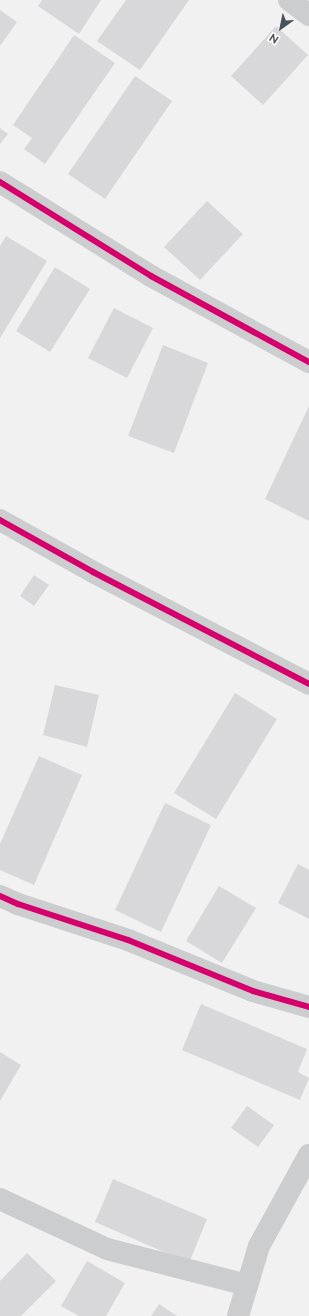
<!DOCTYPE html>
<style>
body{margin:0}
#map{position:relative;width:309px;height:1316px;overflow:hidden;background:#f2f1f1;font-family:Raleway,sans-serif}
div>[style]{position:absolute}
.building>*{inset:0;background:#d8d8da}
.minor>*{height:22px;margin:-11px;padding:0 11px;transform-origin:11px;border-radius:11px;background:#cbcdcf}
.cycleway>*{height:6px;margin:-3px;padding:0 3px;transform-origin:3px;border-radius:3px;background:#d6006c}
span{translate:-50% -50%;white-space:nowrap;text-align:center;line-height:1.15;-webkit-text-stroke:3.5px #fff;paint-order:stroke}
.north{position:absolute;left:261px;top:8px;width:40px;height:40px;-webkit-text-stroke:3px #fff;paint-order:stroke;rotate:213deg;font-size:11px;font-weight:700;line-height:16px;text-align:center;color:#4a535c}
.north::after{content:'';display:block;margin:auto;width:14px;height:18px;background:#4a535c;clip-path:polygon(50% 0,100% 100%,50% 72%,0 100%)}
</style>
<div id="map">
<div class="building">
<div style="clip-path:polygon(42px 0,101px 0,79px 34px,38px 6px)"></div>
<div style="clip-path:polygon(126px 0,189px 0,140px 70px,97px 41px)"></div>
<div style="clip-path:polygon(0 10px,17px 22px,0 46px)"></div>
<div style="clip-path:polygon(276px 26px,308px 55px,263px 105px,231px 76px)"></div>
<div style="clip-path:polygon(74px 35px,115px 63px,45px 164px,24px 149px,32px 138px,13px 125px)"></div>
<div style="clip-path:polygon(135px 76px,172px 101px,105px 199px,68px 174px)"></div>
<div style="clip-path:polygon(0 128px,8px 134px,0 144px)"></div>
<div style="clip-path:polygon(207px 201px,243px 234px,200px 280px,164px 247px)"></div>
<div style="clip-path:polygon(6px 236px,47px 261px,0 338px,0 246px)"></div>
<div style="clip-path:polygon(55px 267px,90px 289px,50px 352px,16px 331px)"></div>
<div style="clip-path:polygon(114px 308px,153px 328px,127px 378px,88px 358px)"></div>
<div style="clip-path:polygon(163px 345px,208px 363px,174px 453px,128px 436px)"></div>
<div style="clip-path:polygon(309px 406px,309px 521px,265px 499px)"></div>
<div style="clip-path:polygon(34px 575px,49px 585px,34px 606px,20px 596px)"></div>
<div style="clip-path:polygon(55px 685px,99px 695px,87px 747px,43px 735px)"></div>
<div style="clip-path:polygon(235px 693px,277px 719px,216px 819px,174px 793px)"></div>
<div style="clip-path:polygon(39px 756px,82px 775px,34px 885px,0 870px,0 844px)"></div>
<div style="clip-path:polygon(165px 803px,211px 825px,161px 932px,115px 910px)"></div>
<div style="clip-path:polygon(298px 864px,309px 870px,309px 919px,278px 903px)"></div>
<div style="clip-path:polygon(219px 886px,256px 908px,222px 963px,186px 941px)"></div>
<div style="clip-path:polygon(201px 1004px,307px 1049px,298px 1072px,309px 1078px,300px 1100px,182px 1050px)"></div>
<div style="clip-path:polygon(0 1052px,21px 1065px,0 1101px)"></div>
<div style="clip-path:polygon(247px 1106px,274px 1125px,258px 1147px,231px 1128px)"></div>
<div style="clip-path:polygon(113px 1179px,207px 1219px,189px 1263px,95px 1222px)"></div>
<div style="clip-path:polygon(27px 1253px,56px 1281px,21px 1316px,0 1316px,0 1281px)"></div>
<div style="clip-path:polygon(87px 1261px,125px 1283px,106px 1316px,79px 1316px,61px 1306px)"></div>
<div style="clip-path:polygon(159px 1304px,177px 1316px,151px 1316px)"></div>
</div>
<div class="minor">
<div style="left:289px;top:0;width:25px;rotate:37deg"></div>
<div style="left:0;top:182px;width:178px;rotate:31.9deg"></div>
<div style="left:151px;top:276px;width:180px;rotate:28.6deg"></div>
<div style="left:0;top:520px;width:107px;rotate:29.2deg"></div>
<div style="left:93px;top:572px;width:243px;rotate:27.4deg"></div>
<div style="left:0;top:896px;width:20px;rotate:24deg"></div>
<div style="left:18px;top:904px;width:116px;rotate:18.1deg"></div>
<div style="left:128px;top:940px;width:135px;rotate:22.2deg"></div>
<div style="left:253px;top:991px;width:58px;rotate:15.9deg"></div>
<div style="left:0;top:1199px;width:118px;rotate:25deg"></div>
<div style="left:107px;top:1249px;width:145px;rotate:14.4deg"></div>
<div style="left:238px;top:1316px;width:73px;rotate:-73.3deg"></div>
<div style="left:259px;top:1246px;width:104px;rotate:-61.2deg"></div>
</div>
<div class="cycleway">
<div style="left:0;top:182px;width:178px;rotate:31.9deg"></div>
<div style="left:151px;top:276px;width:180px;rotate:28.6deg"></div>
<div style="left:0;top:520px;width:107px;rotate:29.2deg"></div>
<div style="left:93px;top:572px;width:243px;rotate:27.4deg"></div>
<div style="left:0;top:896px;width:20px;rotate:24deg"></div>
<div style="left:18px;top:904px;width:116px;rotate:18.1deg"></div>
<div style="left:128px;top:940px;width:135px;rotate:22.2deg"></div>
<div style="left:253px;top:991px;width:58px;rotate:15.9deg"></div>
</div>
<div class="north">N</div>
</div>
